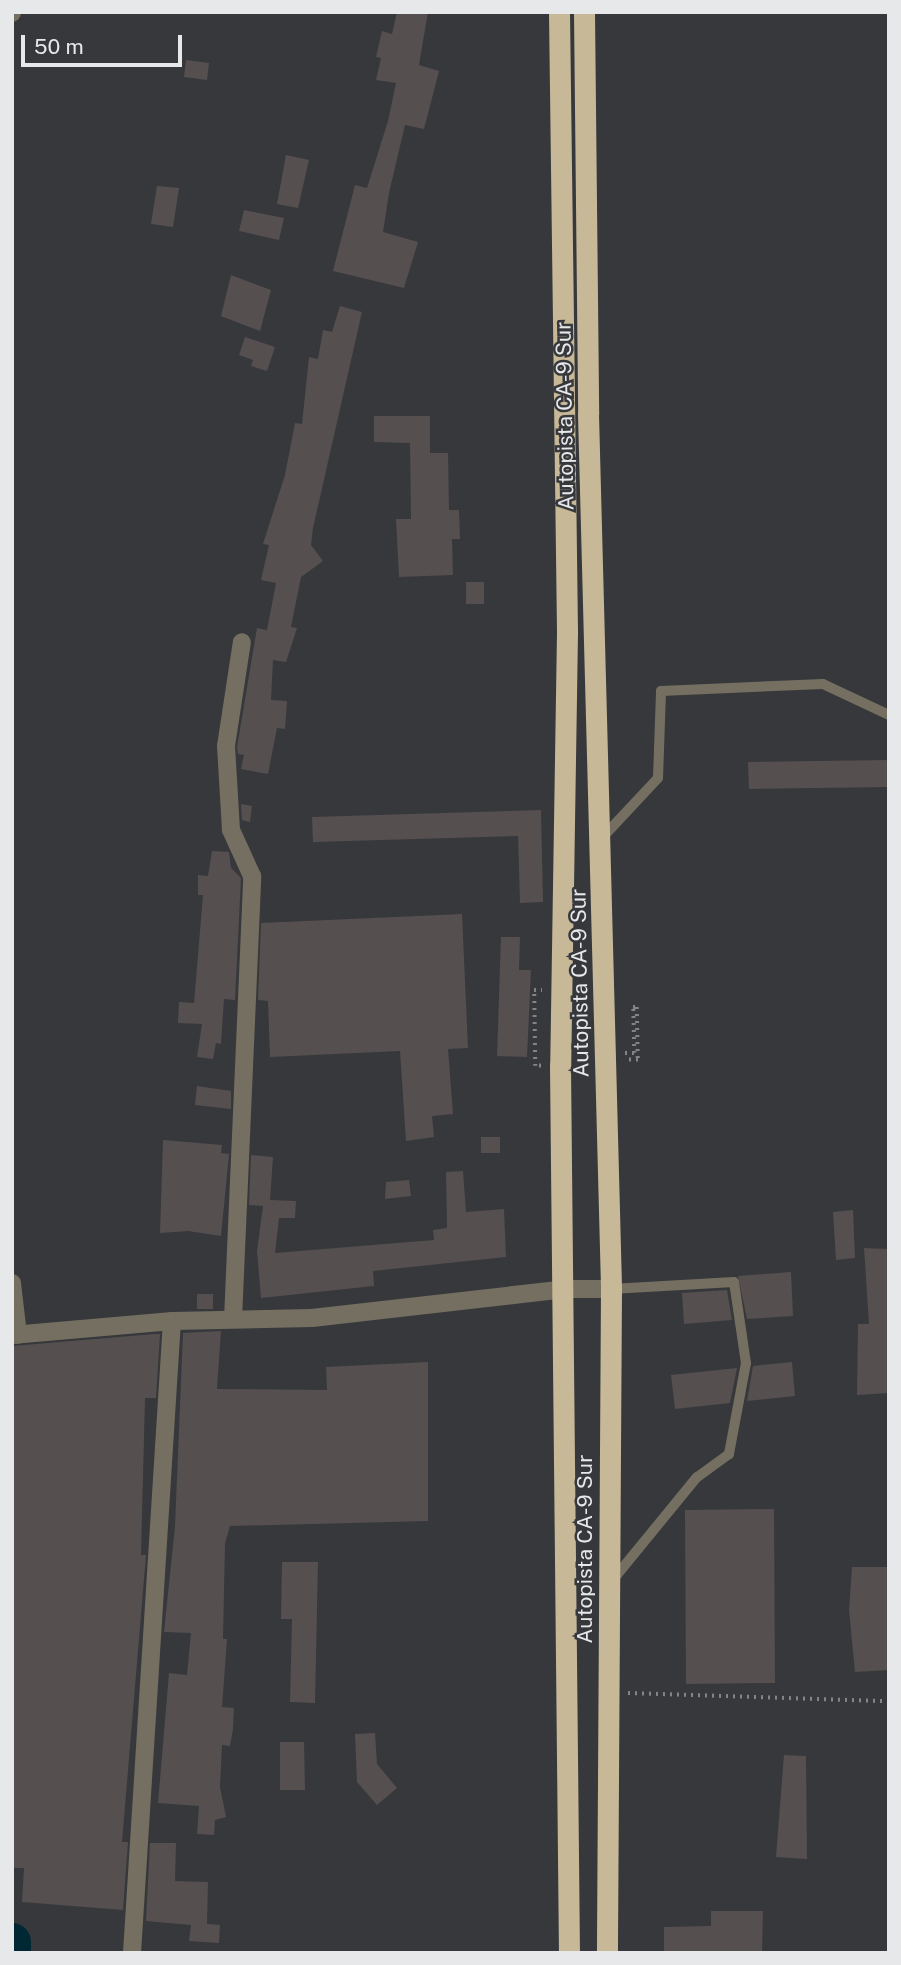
<!DOCTYPE html>
<style>
body{margin:0}
#map{position:relative;width:901px;height:1965px;overflow:hidden;background:#37383c;font-family:"Public Sans",sans-serif}
div>[style]{position:absolute}
.river>*{height:38px;margin:-19px;padding:0 19px;transform-origin:19px;border-radius:19px;background:#002734}
.building>*{inset:0;background:#554f4f}
.path>*{height:3.5px;margin-top:-1.75px;transform-origin:0;background:repeating-linear-gradient(90deg,#838487 0 2px,transparent 0 7px)}
.lane>*{height:10px;margin:-5px;padding:0 5px;transform-origin:5px;border-radius:5px;background:#756f61}
.street>*{height:18px;margin:-9px;padding:0 9px;transform-origin:9px;border-radius:9px;background:#756f61}
.highway>*{height:21px;margin:-10.5px;padding:0 10.5px;transform-origin:10.5px;border-radius:10.5px;background:#c7b998}
span{translate:-50% -50%;white-space:nowrap;text-align:center;line-height:1.15;-webkit-text-stroke:5px #37383c;paint-order:stroke}
.street-label{font-size:21px;color:#e7e8ea}
.frame{position:absolute;inset:0;border:14px solid #e7e8ea;pointer-events:none}
.scale{position:absolute;left:21px;top:35px;width:161px;height:32px;box-sizing:border-box;border:4px solid #e7e8ea;border-top:0;padding-left:9px;font-size:21px;line-height:24px;white-space:nowrap;color:#e7e8ea;-webkit-text-stroke:5px #37383c;paint-order:stroke}
</style>
<div id="map">
<div class="river">
<div style="left:12px;top:1942px;width:8px;rotate:90deg"></div>
</div>
<div class="building">
<div style="clip-path:polygon(397px 12px,428px 12px,419px 65px,439px 71px,424px 129px,405px 125px,389px 193px,383px 232px,418px 242px,404px 288px,333px 271px,355px 185px,367px 188px,388px 121px,396px 83px,376px 80px,381px 58px,376px 57px,382px 31px,392px 34px)"></div>
<div style="clip-path:polygon(186px 60px,209px 63px,207px 80px,184px 77px)"></div>
<div style="clip-path:polygon(286px 155px,309px 160px,298px 208px,277px 204px)"></div>
<div style="clip-path:polygon(157px 186px,179px 188px,173px 227px,151px 224px)"></div>
<div style="clip-path:polygon(244px 210px,284px 218px,279px 240px,239px 231px)"></div>
<div style="clip-path:polygon(231px 275px,271px 290px,260px 331px,221px 316px)"></div>
<div style="clip-path:polygon(340px 306px,362px 312px,313px 528px,311px 545px,323px 561px,301px 577px,291px 627px,297px 628px,286px 662px,273px 660px,271px 700px,287px 701px,285px 729px,277px 728px,268px 774px,241px 769px,244px 755px,238px 754px,237px 747px,257px 628px,267px 630px,276px 583px,261px 580px,269px 545px,263px 544px,285px 475px,295px 423px,302px 424px,309px 357px,318px 359px,323px 330px,332px 332px)"></div>
<div style="clip-path:polygon(245px 337px,275px 347px,267px 371px,251px 366px,253px 360px,239px 355px)"></div>
<div style="clip-path:polygon(374px 416px,430px 416px,430px 453px,448px 453px,449px 510px,459px 510px,460px 539px,452px 539px,453px 575px,399px 577px,396px 519px,411px 519px,410px 443px,374px 442px)"></div>
<div style="clip-path:polygon(466px 582px,484px 582px,484px 604px,466px 604px)"></div>
<div style="clip-path:polygon(889px 760px,889px 787px,749px 789px,748px 762px)"></div>
<div style="clip-path:polygon(241px 804px,252px 806px,250px 822px,242px 820px)"></div>
<div style="clip-path:polygon(541px 810px,543px 902px,520px 903px,518px 836px,313px 842px,312px 817px)"></div>
<div style="clip-path:polygon(212px 851px,229px 852px,231px 868px,241px 878px,235px 1000px,224px 999px,221px 1044px,216px 1043px,213px 1059px,197px 1057px,202px 1024px,178px 1023px,179px 1002px,194px 1003px,203px 895px,198px 895px,198px 875px,208px 876px)"></div>
<div style="clip-path:polygon(462px 914px,468px 1048px,448px 1049px,453px 1114px,432px 1116px,434px 1137px,406px 1141px,400px 1051px,270px 1057px,268px 1001px,258px 1000px,261px 923px)"></div>
<div style="clip-path:polygon(501px 937px,520px 937px,519px 970px,531px 970px,527px 1057px,497px 1056px)"></div>
<div style="clip-path:polygon(197px 1086px,231px 1091px,231px 1109px,195px 1105px)"></div>
<div style="clip-path:polygon(481px 1137px,500px 1137px,500px 1153px,481px 1153px)"></div>
<div style="clip-path:polygon(163px 1140px,222px 1145px,221px 1153px,229px 1154px,221px 1236px,188px 1231px,160px 1233px)"></div>
<div style="clip-path:polygon(251px 1155px,273px 1157px,270px 1200px,296px 1201px,295px 1218px,279px 1218px,275px 1253px,434px 1240px,433px 1230px,447px 1228px,446px 1172px,463px 1171px,466px 1212px,504px 1209px,506px 1257px,373px 1271px,374px 1286px,261px 1298px,257px 1251px,263px 1206px,249px 1205px)"></div>
<div style="clip-path:polygon(409px 1180px,411px 1196px,385px 1199px,386px 1182px)"></div>
<div style="clip-path:polygon(853px 1210px,855px 1258px,836px 1260px,833px 1212px)"></div>
<div style="clip-path:polygon(864px 1248px,889px 1249px,889px 1393px,857px 1395px,858px 1324px,869px 1324px)"></div>
<div style="clip-path:polygon(791px 1272px,793px 1316px,747px 1319px,738px 1276px)"></div>
<div style="clip-path:polygon(727px 1290px,732px 1320px,684px 1324px,682px 1293px)"></div>
<div style="clip-path:polygon(197px 1294px,213px 1294px,213px 1309px,197px 1309px)"></div>
<div style="clip-path:polygon(221px 1331px,217px 1389px,327px 1390px,326px 1367px,428px 1362px,428px 1521px,230px 1526px,225px 1543px,223px 1639px,227px 1639px,222px 1707px,234px 1708px,233px 1729px,230px 1746px,222px 1745px,220px 1787px,226px 1817px,215px 1820px,214px 1835px,197px 1834px,199px 1806px,158px 1803px,169px 1673px,187px 1675px,191px 1633px,164px 1632px,175px 1526px,183px 1333px)"></div>
<div style="clip-path:polygon(155px 1334px,160px 1334px,156px 1398px,145px 1398px,141px 1555px,146px 1555px,122px 1842px,128px 1842px,123px 1910px,22px 1902px,24px 1868px,12px 1868px,12px 1346px)"></div>
<div style="clip-path:polygon(792px 1362px,795px 1396px,747px 1401px,753px 1366px)"></div>
<div style="clip-path:polygon(737px 1368px,730px 1403px,675px 1409px,671px 1375px)"></div>
<div style="clip-path:polygon(774px 1509px,775px 1683px,686px 1684px,685px 1510px)"></div>
<div style="clip-path:polygon(282px 1562px,318px 1562px,315px 1703px,290px 1702px,292px 1619px,281px 1619px)"></div>
<div style="clip-path:polygon(852px 1567px,889px 1567px,889px 1670px,855px 1672px,849px 1610px)"></div>
<div style="clip-path:polygon(375px 1733px,377px 1764px,397px 1788px,377px 1805px,357px 1782px,355px 1734px)"></div>
<div style="clip-path:polygon(280px 1742px,304px 1742px,305px 1790px,280px 1790px)"></div>
<div style="clip-path:polygon(784px 1755px,806px 1756px,807px 1859px,776px 1857px)"></div>
<div style="clip-path:polygon(150px 1843px,176px 1843px,175px 1881px,208px 1882px,207px 1924px,220px 1925px,219px 1943px,189px 1941px,191px 1925px,146px 1921px)"></div>
<div style="clip-path:polygon(711px 1911px,763px 1911px,762px 1953px,664px 1953px,664px 1927px,711px 1926px)"></div>
</div>
<div class="path">
<div style="left:625px;top:1053px;width:9px"></div>
<div style="left:634px;top:1053px;width:46px;rotate:-91.2deg"></div>
<div style="left:633px;top:1007px;width:4px"></div>
<div style="left:637px;top:1007px;width:53px;rotate:88.9deg"></div>
<div style="left:638px;top:1060px;width:13px;rotate:180deg"></div>
<div style="left:541px;top:1066px;width:6px;rotate:180deg"></div>
<div style="left:535px;top:1066px;width:76px;rotate:-90.8deg"></div>
<div style="left:534px;top:990px;width:8px"></div>
<div style="left:628px;top:1693px;width:261px;rotate:1.8deg"></div>
</div>
<div class="lane">
<div style="left:601px;top:839px;width:83px;rotate:-46.9deg"></div>
<div style="left:658px;top:778px;width:87px;rotate:-88deg"></div>
<div style="left:661px;top:691px;width:162px;rotate:-2.5deg"></div>
<div style="left:823px;top:684px;width:73px;rotate:25.2deg"></div>
<div style="left:611px;top:1289px;width:123px;rotate:-3.3deg"></div>
<div style="left:734px;top:1282px;width:82px;rotate:81.6deg"></div>
<div style="left:746px;top:1363px;width:93px;rotate:100.6deg"></div>
<div style="left:729px;top:1454px;width:39px;rotate:144deg"></div>
<div style="left:697px;top:1477px;width:136px;rotate:129.3deg"></div>
</div>
<div class="street">
<div style="left:12px;top:13px;width:1px;rotate:-90deg"></div>
<div style="left:12px;top:1283px;width:52px;rotate:83.4deg"></div>
<div style="left:233px;top:1319px;width:443px;rotate:-87.5deg"></div>
<div style="left:252px;top:876px;width:51px;rotate:-114.5deg"></div>
<div style="left:231px;top:830px;width:84px;rotate:-93.4deg"></div>
<div style="left:226px;top:746px;width:105px;rotate:-81.3deg"></div>
<div style="left:12px;top:1335px;width:161px;rotate:-5deg"></div>
<div style="left:172px;top:1321px;width:140px;rotate:-1.2deg"></div>
<div style="left:312px;top:1318px;width:255px;rotate:-6.5deg"></div>
<div style="left:565px;top:1289px;width:46px"></div>
<div style="left:132px;top:1953px;width:633px;rotate:-86.38deg"></div>
</div>
<div class="highway">
<div style="left:559px;top:12px;width:620px;rotate:89.26deg"></div>
<div style="left:567px;top:632px;width:434px;rotate:90.9deg"></div>
<div style="left:560px;top:1066px;width:887px;rotate:89.42deg"></div>
<div style="left:584px;top:12px;width:402px;rotate:89.4deg"></div>
<div style="left:588px;top:414px;width:875px;rotate:88.49deg"></div>
<div style="left:611px;top:1289px;width:664px;rotate:90.35deg"></div>
</div>
<div class="street-label">
<span style="left:565px;top:416px;rotate:-91deg">Autopista CA-9 Sur</span>
<span style="left:580px;top:983px;rotate:-91deg">Autopista CA-9 Sur</span>
<span style="left:585px;top:1549px;rotate:-90deg">Autopista CA-9 Sur</span>
</div>
<div class="frame"></div>
<div class="scale">50 m</div>
</div>
